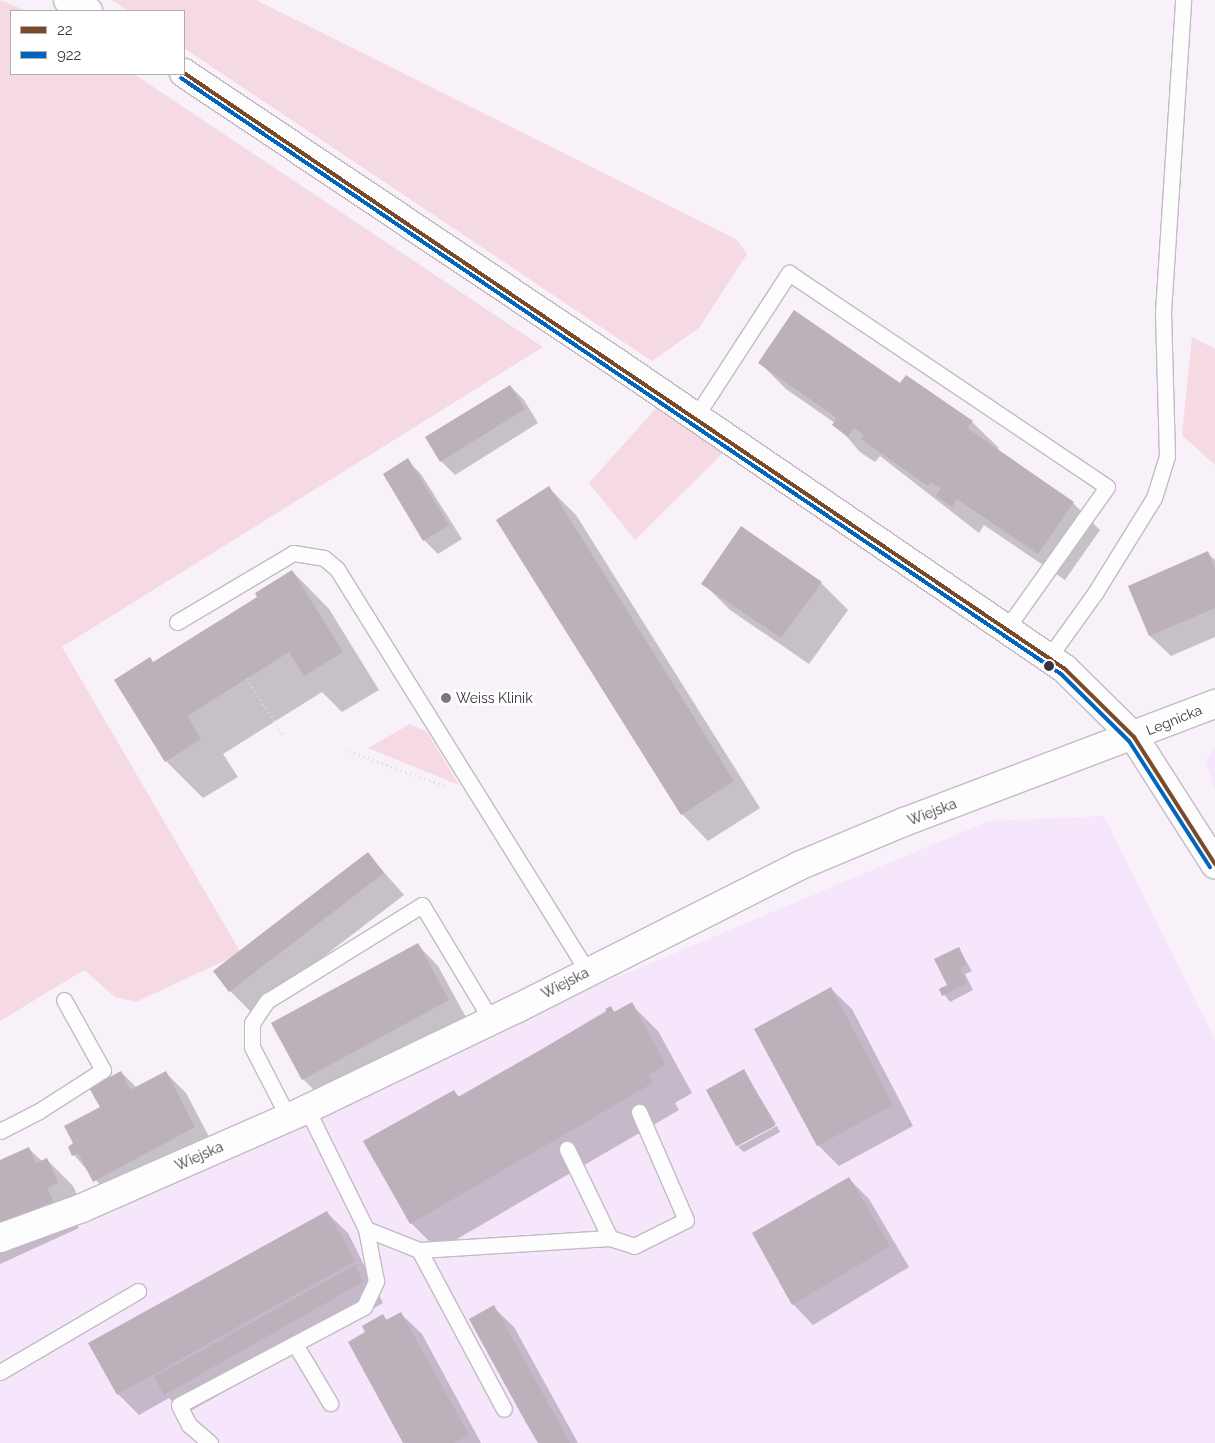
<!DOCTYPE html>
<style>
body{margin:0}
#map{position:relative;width:1215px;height:1443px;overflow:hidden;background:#f8f1fa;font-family:Raleway,sans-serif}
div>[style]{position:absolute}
.built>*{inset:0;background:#f6e6fc}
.green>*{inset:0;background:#f5d9e3}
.shadow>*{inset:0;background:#0003}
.building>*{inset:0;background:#bcb0ba}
.path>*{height:3px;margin-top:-1.5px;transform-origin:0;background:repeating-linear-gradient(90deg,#dbd9db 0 1px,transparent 0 5px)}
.roads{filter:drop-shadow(1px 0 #c2bbc4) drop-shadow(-1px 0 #c2bbc4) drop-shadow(0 1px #c2bbc4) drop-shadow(0 -1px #c2bbc4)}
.lane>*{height:15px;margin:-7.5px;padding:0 7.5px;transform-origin:7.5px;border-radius:7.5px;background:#fefdfe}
.street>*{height:28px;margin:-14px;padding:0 14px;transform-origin:14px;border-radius:14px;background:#fefdfe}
.secondary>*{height:28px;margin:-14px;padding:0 14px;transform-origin:14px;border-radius:14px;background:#fefdfe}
.bus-1>*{height:4px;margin:-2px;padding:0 2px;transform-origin:2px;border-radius:2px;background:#7a4b2a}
.bus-2>*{height:4px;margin:-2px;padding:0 2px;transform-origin:2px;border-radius:2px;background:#0065bd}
.dots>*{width:14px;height:14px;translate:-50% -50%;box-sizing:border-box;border:2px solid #fff;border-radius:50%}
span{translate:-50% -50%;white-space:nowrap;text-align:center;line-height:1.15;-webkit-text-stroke:5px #fff;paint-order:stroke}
.poi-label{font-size:14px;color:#39323c}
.left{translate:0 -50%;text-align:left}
.street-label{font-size:14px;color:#39323c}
.legend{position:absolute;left:10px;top:10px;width:175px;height:65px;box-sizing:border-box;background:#fff;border:1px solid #b0adb1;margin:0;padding:6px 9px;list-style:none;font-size:15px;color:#39323c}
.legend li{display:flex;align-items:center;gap:10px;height:25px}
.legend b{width:25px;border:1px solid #b0adb1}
</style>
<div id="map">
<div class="built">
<div style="clip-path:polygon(1215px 748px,1215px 789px,1205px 761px)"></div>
<div style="clip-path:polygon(1104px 816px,1215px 1040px,1215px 1443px,0 1443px,0 1226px,603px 983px,989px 821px)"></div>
</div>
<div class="green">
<div style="clip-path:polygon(0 0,27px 11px,11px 11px,11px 74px,134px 74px,543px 347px,62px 647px,241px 953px,136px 1002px,115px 997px,84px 970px,0 1021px)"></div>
<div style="clip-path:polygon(112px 0,256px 0,736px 239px,747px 254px,699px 328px,652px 361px,184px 48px,184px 11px,129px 11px)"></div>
<div style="clip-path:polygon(1192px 337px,1215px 349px,1215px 465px,1182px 435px)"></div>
<div style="clip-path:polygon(657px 407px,724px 452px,635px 540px,589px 483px)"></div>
<div style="clip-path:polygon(410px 724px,427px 732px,459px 785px,368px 748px)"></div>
</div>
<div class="shadow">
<div style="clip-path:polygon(759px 362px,901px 385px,972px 422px,999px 448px,997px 450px,1073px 503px,1100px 530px,1065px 580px,984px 525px,979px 533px,880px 456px,875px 462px,860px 452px,835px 423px,786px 389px)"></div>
<div style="clip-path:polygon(510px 386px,524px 400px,538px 423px,455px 475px,441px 461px)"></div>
<div style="clip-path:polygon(407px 460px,421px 474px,462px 539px,438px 554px,424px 540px)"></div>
<div style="clip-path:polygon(549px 488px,576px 515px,760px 808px,708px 841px,682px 814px)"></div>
<div style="clip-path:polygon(741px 527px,821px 583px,848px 610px,809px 664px,730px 610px,703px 583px)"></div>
<div style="clip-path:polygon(1207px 553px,1215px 560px,1215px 637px,1171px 656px,1150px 636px,1129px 586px)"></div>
<div style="clip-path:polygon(292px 571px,329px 609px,379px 690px,342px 712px,322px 692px,223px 754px,238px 777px,203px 798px,166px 761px,150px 659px,154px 663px,259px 598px)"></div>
<div style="clip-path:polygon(368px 854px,404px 895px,251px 1012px,230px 991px)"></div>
<div style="clip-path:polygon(418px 945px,438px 966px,468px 1021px,324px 1100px,303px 1079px)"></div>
<div style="clip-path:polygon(958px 948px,972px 971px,965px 974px,973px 990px,950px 1002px,940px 989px,949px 985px)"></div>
<div style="clip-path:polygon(831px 989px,852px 1009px,913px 1126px,839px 1166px,818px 1145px)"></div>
<div style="clip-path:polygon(631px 1004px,658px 1031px,692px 1093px,675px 1103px,679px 1110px,438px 1250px,411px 1223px,365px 1142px,454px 1091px,460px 1098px,611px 1008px,616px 1013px)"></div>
<div style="clip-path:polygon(744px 1071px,776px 1124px,738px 1146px,708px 1090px)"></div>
<div style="clip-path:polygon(121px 1072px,137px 1088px,165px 1072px,186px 1093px,215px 1148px,115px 1202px,74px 1155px,75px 1143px,101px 1107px)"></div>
<div style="clip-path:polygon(777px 1126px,780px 1132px,744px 1152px,738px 1147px)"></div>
<div style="clip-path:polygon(28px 1148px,42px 1161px,46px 1159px,73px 1186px,84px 1210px,73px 1215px,79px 1228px,0 1264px,0 1161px)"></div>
<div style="clip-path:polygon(849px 1179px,869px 1199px,909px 1267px,813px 1325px,793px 1304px)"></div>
<div style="clip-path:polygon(327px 1213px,348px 1233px,383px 1303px,185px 1414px,169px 1398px,139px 1415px,118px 1394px,90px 1343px)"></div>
<div style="clip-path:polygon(493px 1307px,514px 1327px,578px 1443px,540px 1443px)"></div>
<div style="clip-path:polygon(401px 1314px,422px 1334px,481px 1443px,405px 1443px,367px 1333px,383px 1316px,387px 1320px)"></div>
</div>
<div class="building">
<div style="clip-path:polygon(794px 310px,900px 383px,906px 375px,973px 421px,967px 428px,1074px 502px,1038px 554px,957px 499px,952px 507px,936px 496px,941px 488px,930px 482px,928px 486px,861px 439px,864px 435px,854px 428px,848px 437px,832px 425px,837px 418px,758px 363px)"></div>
<div style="clip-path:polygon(510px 385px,525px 409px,440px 462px,425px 437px)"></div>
<div style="clip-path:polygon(408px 458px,449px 525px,423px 541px,383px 474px)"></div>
<div style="clip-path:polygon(549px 486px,734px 781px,681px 815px,496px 520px)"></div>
<div style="clip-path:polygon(741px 526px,822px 582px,781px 638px,701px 584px)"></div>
<div style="clip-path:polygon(1208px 551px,1215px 569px,1215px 608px,1149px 636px,1128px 586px)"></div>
<div style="clip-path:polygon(292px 570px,343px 652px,304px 676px,289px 652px,187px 716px,201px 739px,165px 762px,114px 680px,150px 657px,153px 662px,257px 597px,255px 593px)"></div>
<div style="clip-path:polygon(368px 852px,384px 873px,229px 992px,213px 971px)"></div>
<div style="clip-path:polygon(418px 943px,449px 1000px,302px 1080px,271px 1023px)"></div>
<div style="clip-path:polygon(959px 947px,967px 964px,959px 967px,967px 983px,942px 996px,939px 989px,947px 985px,934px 959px)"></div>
<div style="clip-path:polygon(831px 987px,893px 1105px,817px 1146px,754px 1029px)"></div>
<div style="clip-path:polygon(632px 1002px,666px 1065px,649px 1075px,653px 1083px,410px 1224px,363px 1141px,454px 1090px,458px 1097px,607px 1012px,605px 1009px,611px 1006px,614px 1012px)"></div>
<div style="clip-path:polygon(744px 1069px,775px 1126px,736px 1146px,706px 1090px)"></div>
<div style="clip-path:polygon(121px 1071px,130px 1090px,166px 1071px,195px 1127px,93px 1182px,78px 1153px,72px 1156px,68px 1147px,73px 1143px,64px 1126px,100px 1107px,89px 1088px)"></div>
<div style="clip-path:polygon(29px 1147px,36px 1163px,47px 1158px,58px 1183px,47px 1188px,53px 1201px,0 1225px,0 1160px)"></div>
<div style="clip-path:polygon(849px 1177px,890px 1246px,792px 1305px,752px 1233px)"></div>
<div style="clip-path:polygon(327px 1211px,355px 1261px,117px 1395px,88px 1343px)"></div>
<div style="clip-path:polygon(355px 1265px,363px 1282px,164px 1395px,154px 1377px)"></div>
<div style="clip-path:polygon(494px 1305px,570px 1443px,538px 1443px,525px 1421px,469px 1319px)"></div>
<div style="clip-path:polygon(401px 1312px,469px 1435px,454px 1443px,403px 1443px,348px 1342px,365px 1332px,362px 1326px,383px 1314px,386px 1320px)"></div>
</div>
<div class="path">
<div style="left:247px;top:678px;width:67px;rotate:57.7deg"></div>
<div style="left:349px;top:751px;width:102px;rotate:20deg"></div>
</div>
<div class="roads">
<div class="lane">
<div style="left:696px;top:416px;width:171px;rotate:-57deg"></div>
<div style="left:789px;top:273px;width:383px;rotate:33.9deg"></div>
<div style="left:1107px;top:487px;width:174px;rotate:125.4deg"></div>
<div style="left:177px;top:622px;width:135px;rotate:-30.7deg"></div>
<div style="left:293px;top:553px;width:31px;rotate:9deg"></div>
<div style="left:324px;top:558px;width:17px;rotate:40deg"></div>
<div style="left:337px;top:569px;width:475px;rotate:58.1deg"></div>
<div style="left:1049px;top:657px;width:79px;rotate:-54.3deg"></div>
<div style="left:1095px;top:593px;width:112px;rotate:-58.2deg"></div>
<div style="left:1154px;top:498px;width:44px;rotate:-72.8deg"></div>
<div style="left:1167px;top:456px;width:144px;rotate:-91.6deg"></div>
<div style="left:1163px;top:312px;width:313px;rotate:-86.3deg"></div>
<div style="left:307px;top:1109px;width:134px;rotate:63.8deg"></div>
<div style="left:366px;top:1229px;width:57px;rotate:21.6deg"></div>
<div style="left:419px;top:1250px;width:191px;rotate:-3.6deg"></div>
<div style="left:610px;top:1238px;width:99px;rotate:-115.8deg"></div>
<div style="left:288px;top:1117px;width:79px;rotate:-117.2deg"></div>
<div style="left:252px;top:1047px;width:24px;rotate:-90deg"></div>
<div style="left:252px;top:1023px;width:27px;rotate:-56deg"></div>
<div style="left:267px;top:1001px;width:182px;rotate:-31.8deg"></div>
<div style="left:422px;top:905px;width:134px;rotate:59deg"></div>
<div style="left:0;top:1131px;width:44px;rotate:-27.1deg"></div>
<div style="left:39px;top:1111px;width:76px;rotate:-32.6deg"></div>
<div style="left:103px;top:1070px;width:80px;rotate:-119.1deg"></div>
<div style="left:610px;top:1238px;width:25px;rotate:18deg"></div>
<div style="left:634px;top:1246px;width:58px;rotate:-26.6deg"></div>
<div style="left:686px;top:1220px;width:118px;rotate:-113.5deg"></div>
<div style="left:419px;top:1250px;width:180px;rotate:61.9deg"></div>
<div style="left:295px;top:1344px;width:69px;rotate:59.3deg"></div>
<div style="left:0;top:1372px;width:160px;rotate:-30.4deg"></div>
<div style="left:210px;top:1443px;width:28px;rotate:-139deg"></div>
<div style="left:189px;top:1425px;width:22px;rotate:-117deg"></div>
<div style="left:179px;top:1405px;width:209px;rotate:-27.9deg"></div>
<div style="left:364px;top:1307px;width:29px;rotate:-65deg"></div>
<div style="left:376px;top:1281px;width:53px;rotate:-100.9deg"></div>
</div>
<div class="street">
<div style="left:0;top:1238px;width:87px;rotate:-20.1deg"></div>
<div style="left:82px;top:1208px;width:246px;rotate:-23.7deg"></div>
<div style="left:307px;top:1109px;width:232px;rotate:-25.6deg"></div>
<div style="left:516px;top:1009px;width:319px;rotate:-26.8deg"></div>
<div style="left:801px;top:865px;width:112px;rotate:-22.7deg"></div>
<div style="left:904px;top:822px;width:333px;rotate:-20.8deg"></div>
</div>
<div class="secondary">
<div style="left:68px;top:0;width:23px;rotate:29deg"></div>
<div style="left:184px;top:73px;width:528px;rotate:33.81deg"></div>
<div style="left:623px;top:367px;width:535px;rotate:34.34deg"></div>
<div style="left:1065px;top:669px;width:97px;rotate:44.6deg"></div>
<div style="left:1134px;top:737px;width:151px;rotate:57.5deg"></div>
</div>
</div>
<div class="bus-1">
<div style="left:184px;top:73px;width:1064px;rotate:34.08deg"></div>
<div style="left:1065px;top:669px;width:97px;rotate:44.6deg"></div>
<div style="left:1134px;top:737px;width:151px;rotate:57.5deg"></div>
</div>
<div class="bus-2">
<div style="left:181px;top:78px;width:1063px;rotate:34.11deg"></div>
<div style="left:1061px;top:674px;width:95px;rotate:44.6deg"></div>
<div style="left:1129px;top:741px;width:150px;rotate:57.3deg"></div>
</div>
<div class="dots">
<div style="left:1049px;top:666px;background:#39323c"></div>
<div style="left:446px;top:698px;background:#7c757e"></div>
</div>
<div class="poi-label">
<span class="left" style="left:456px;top:698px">Weiss Klinik</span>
</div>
<div class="street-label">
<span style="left:1174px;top:720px;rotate:-22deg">Legnicka</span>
<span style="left:932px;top:812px;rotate:-21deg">Wiejska</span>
<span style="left:565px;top:983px;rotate:-27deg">Wiejska</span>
<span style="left:199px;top:1156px;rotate:-24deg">Wiejska</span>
</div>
<ul class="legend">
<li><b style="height:6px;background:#7a4b2a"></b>22</li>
<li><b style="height:6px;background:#0065bd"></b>922</li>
</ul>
</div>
